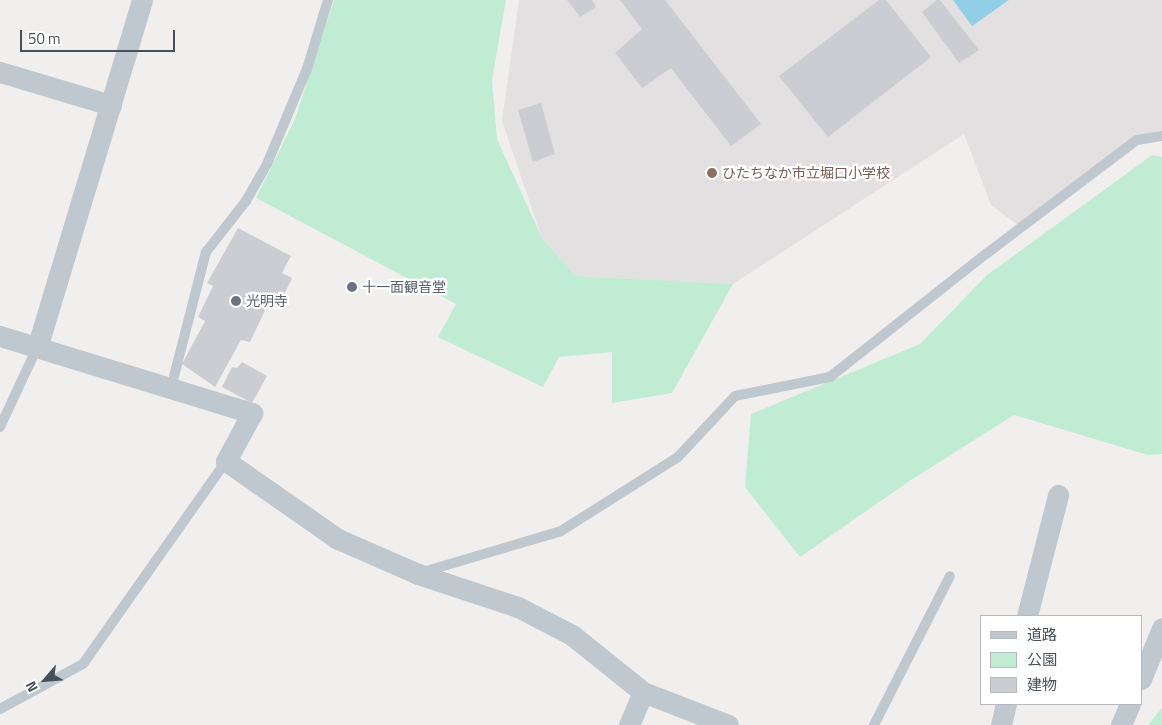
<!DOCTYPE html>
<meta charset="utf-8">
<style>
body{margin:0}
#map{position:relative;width:1162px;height:725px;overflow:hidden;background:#f1efee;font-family:"Titillium Web","Noto Sans JP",sans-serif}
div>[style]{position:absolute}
.education>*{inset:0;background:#e2e0e0}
.green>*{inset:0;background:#c0ecd3}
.water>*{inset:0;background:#90cfe5}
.building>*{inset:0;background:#cccdd3}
.lane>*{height:10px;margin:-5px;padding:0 5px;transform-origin:5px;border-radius:5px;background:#c0c8cf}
.street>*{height:21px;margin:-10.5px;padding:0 10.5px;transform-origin:10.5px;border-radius:10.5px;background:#c0c8cf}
.dots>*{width:14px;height:14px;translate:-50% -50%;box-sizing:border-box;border:2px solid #fff;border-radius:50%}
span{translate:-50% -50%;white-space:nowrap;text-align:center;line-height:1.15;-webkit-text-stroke:4.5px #fff;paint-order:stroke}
.education-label{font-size:14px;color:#785e54}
.left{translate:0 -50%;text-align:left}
.worship-label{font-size:14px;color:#5b616d}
.legend{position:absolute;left:980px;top:615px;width:162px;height:90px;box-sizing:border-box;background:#fff;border:1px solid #b6b9bd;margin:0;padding:6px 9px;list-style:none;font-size:15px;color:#48515a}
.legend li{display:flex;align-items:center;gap:10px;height:25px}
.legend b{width:25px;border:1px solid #b6b9bd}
.north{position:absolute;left:20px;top:655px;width:50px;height:50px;-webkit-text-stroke:4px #fff;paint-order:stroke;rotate:243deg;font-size:14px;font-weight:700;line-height:20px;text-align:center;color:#48515a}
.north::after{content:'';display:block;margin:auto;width:18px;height:22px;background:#48515a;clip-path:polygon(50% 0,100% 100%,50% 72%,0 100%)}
.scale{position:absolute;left:20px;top:30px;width:155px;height:22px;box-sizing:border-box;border:2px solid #48515a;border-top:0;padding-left:6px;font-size:15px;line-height:18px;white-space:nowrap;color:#48515a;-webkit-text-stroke:4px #fff;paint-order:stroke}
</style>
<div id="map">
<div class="education">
<div style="clip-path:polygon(519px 0,1162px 0,1162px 134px,1137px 140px,1022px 228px,991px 205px,964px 134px,733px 284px,575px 276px,542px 238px,502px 121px)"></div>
</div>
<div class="green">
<div style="clip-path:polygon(334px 0,506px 0,492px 80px,497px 139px,542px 238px,575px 276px,733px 284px,672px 393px,612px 403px,612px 352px,559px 357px,543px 387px,438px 337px,456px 304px,256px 198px,295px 119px)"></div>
<div style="clip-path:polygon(1152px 155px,1162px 157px,1162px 454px,1148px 455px,1014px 415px,911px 480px,800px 557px,745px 487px,751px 414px,920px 344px,987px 275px)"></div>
<div style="clip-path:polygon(1162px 708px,1162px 725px,1148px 725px)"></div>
</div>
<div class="water">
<div style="clip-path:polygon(953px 0,1009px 0,972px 26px)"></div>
</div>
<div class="building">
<div style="clip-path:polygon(567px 0,592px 0,596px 7px,580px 17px)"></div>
<div style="clip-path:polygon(620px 0,665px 0,761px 124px,731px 146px,671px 68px,642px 88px,615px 53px,642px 29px)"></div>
<div style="clip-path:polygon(879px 0,886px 0,931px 57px,828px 137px,779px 76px)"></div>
<div style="clip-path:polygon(937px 0,940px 0,979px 50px,959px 63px,922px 12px)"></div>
<div style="clip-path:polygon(541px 103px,555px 154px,533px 162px,518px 110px)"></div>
<div style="clip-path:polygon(238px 228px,291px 256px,282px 273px,292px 278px,279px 305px,270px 300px,250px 342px,241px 340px,215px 387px,182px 364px,205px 321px,198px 317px,213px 286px,207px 283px)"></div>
<div style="clip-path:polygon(242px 362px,267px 376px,252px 403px,222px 387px,232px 367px,237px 368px)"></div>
</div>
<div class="lane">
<div style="left:171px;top:388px;width:140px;rotate:-75.6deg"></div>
<div style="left:206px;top:252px;width:65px;rotate:-51.9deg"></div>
<div style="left:246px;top:201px;width:43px;rotate:-60.4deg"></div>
<div style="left:267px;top:164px;width:103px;rotate:-67.2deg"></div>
<div style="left:307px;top:69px;width:72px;rotate:-73.1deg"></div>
<div style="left:0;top:427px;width:87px;rotate:-64.9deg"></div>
<div style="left:423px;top:572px;width:144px;rotate:-16.5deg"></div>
<div style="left:561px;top:531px;width:138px;rotate:-32.3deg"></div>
<div style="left:678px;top:457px;width:83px;rotate:-46.9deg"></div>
<div style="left:735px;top:396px;width:97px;rotate:-11.3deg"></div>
<div style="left:830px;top:377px;width:199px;rotate:-38.3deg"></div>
<div style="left:986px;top:254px;width:189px;rotate:-37.1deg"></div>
<div style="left:1137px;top:140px;width:25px;rotate:-9deg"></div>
<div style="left:0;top:709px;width:94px;rotate:-28.5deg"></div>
<div style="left:83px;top:664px;width:248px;rotate:-54.8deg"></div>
<div style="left:874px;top:725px;width:167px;rotate:-63deg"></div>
</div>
<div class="street">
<div style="left:0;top:72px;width:116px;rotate:16.6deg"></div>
<div style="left:0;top:336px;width:264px;rotate:17deg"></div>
<div style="left:252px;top:413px;width:55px;rotate:118.4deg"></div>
<div style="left:226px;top:461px;width:136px;rotate:34.9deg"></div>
<div style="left:338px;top:539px;width:87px;rotate:23.6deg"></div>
<div style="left:418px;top:574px;width:105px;rotate:18.3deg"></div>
<div style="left:518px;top:607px;width:61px;rotate:27.4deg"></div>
<div style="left:572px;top:635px;width:91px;rotate:38.8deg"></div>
<div style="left:643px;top:692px;width:91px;rotate:21.2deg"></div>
<div style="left:37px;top:348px;width:363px;rotate:-73.2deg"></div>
<div style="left:1027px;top:616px;width:125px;rotate:-75.6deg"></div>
<div style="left:1141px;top:679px;width:55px;rotate:-67.6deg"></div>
<div style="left:629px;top:725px;width:36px;rotate:-67deg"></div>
<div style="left:1001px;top:725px;width:22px;rotate:-77deg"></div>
<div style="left:1121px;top:725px;width:23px;rotate:-67deg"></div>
</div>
<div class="dots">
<div style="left:712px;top:173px;background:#8d6e63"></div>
<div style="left:352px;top:287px;background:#6b7280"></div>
<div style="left:236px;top:301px;background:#6b7280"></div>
</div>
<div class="education-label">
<span class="left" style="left:722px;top:173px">ひたちなか市立堀口小学校</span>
</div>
<div class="worship-label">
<span class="left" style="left:362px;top:287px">十一面観音堂</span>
<span class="left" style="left:246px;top:301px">光明寺</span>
</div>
<ul class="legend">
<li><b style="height:6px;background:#c0c8cf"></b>道路</li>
<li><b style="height:14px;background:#c0ecd3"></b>公園</li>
<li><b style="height:14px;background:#cccdd3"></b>建物</li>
</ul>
<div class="north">N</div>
<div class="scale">50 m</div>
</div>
